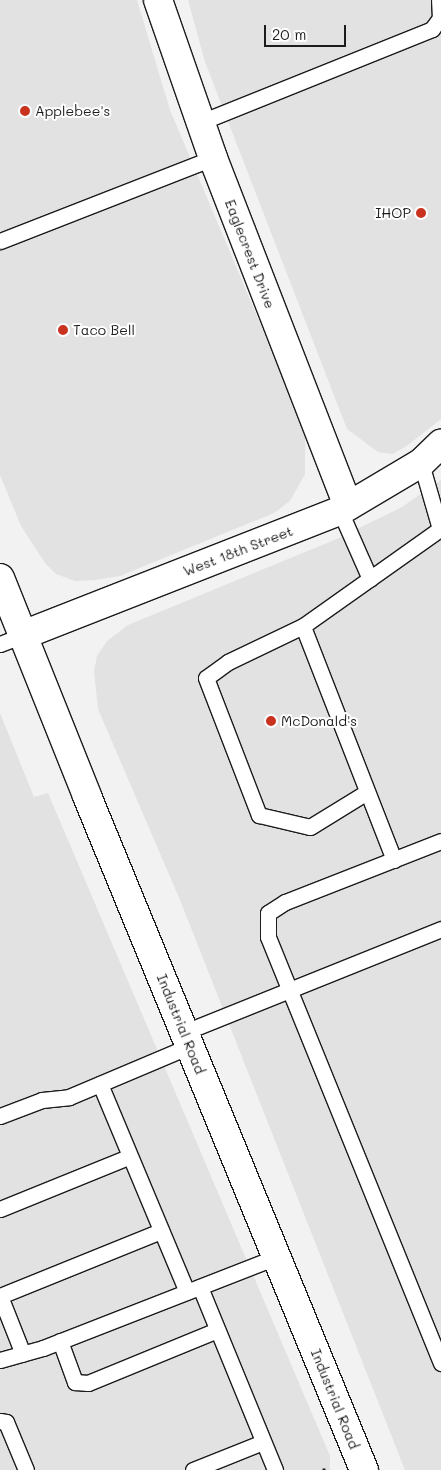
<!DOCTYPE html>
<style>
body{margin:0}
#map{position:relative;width:441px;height:1470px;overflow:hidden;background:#f2f2f2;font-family:Mali,sans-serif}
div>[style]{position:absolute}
.built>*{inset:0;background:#e2e2e2}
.path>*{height:3px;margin-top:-1.5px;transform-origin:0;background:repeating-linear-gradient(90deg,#1c1c1c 0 4px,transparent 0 8px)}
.roads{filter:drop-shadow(1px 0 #1c1c1c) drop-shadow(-1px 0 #1c1c1c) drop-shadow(0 1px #1c1c1c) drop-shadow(0 -1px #1c1c1c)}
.lane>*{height:15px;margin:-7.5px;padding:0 7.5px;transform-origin:7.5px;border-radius:7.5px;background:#fff}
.street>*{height:28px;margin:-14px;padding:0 14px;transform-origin:14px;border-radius:14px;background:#fff}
.secondary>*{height:28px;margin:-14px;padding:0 14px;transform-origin:14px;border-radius:14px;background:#fff}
.dots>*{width:14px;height:14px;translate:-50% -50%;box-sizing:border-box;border:2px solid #fff;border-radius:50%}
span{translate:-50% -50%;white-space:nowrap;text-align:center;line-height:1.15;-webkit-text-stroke:4px #fff;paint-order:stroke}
.poi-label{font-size:14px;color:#1c1c1c}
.left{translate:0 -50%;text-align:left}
.right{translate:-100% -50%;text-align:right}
.street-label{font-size:14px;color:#1c1c1c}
.scale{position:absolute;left:264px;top:25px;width:82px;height:22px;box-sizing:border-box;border:2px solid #1c1c1c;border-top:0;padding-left:6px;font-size:15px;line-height:18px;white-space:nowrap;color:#1c1c1c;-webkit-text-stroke:4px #fff;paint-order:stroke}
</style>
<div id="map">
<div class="built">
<div style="clip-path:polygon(0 0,137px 0,170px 110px,305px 430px,305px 474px,290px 501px,274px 513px,120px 576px,95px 580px,75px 581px,56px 574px,45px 563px,21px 526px,0 475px)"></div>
<div style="clip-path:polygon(188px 0,441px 0,441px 419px,408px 445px,393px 454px,378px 452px,347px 429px,205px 62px)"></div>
<div style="clip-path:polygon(441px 480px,441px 1470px,405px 1470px,180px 900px,98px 709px,94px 671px,97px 656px,107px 641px,128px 625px,339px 538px,402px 507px)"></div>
<div style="clip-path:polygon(0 713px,34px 797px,48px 793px,330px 1456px,330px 1470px,0 1470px)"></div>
</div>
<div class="path">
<div style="left:324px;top:1468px;width:2px;rotate:90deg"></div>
</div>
<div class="roads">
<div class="lane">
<div style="left:201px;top:122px;width:249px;rotate:-21.9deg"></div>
<div style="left:432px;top:29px;width:14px;rotate:-54deg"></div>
<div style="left:440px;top:18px;width:18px;rotate:-93deg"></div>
<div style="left:0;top:241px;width:229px;rotate:-21.3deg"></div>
<div style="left:340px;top:511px;width:74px;rotate:66.2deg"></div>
<div style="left:303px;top:626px;width:83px;rotate:154.4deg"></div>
<div style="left:228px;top:662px;width:27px;rotate:144deg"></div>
<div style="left:206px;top:678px;width:147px;rotate:68.9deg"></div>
<div style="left:259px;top:815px;width:52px;rotate:13.2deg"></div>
<div style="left:310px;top:827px;width:67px;rotate:-31.6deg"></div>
<div style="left:0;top:644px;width:25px;rotate:-21deg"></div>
<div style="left:441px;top:841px;width:168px;rotate:158.6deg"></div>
<div style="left:285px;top:902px;width:20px;rotate:147deg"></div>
<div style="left:268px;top:913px;width:24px;rotate:90deg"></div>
<div style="left:268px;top:937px;width:460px;rotate:67.9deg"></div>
<div style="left:394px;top:860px;width:251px;rotate:-111.3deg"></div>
<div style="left:303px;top:626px;width:168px;rotate:-35.3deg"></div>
<div style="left:440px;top:529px;width:69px;rotate:-106.1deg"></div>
<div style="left:185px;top:1032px;width:276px;rotate:-21.9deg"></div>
<div style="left:100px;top:1084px;width:225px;rotate:67.3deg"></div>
<div style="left:0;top:1116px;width:45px;rotate:-20.9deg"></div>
<div style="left:42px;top:1100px;width:27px;rotate:-6deg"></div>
<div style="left:69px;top:1097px;width:131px;rotate:-22.9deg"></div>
<div style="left:0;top:1209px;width:138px;rotate:-22.1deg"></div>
<div style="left:200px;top:1287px;width:198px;rotate:67.7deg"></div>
<div style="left:0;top:1296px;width:174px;rotate:-22deg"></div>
<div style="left:0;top:1296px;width:62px;rotate:68.4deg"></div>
<div style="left:60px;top:1341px;width:44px;rotate:69.9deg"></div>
<div style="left:75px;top:1382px;width:13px;rotate:4deg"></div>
<div style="left:88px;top:1383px;width:139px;rotate:-22.3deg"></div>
<div style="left:0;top:1360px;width:45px;rotate:-15.6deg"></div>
<div style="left:43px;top:1348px;width:251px;rotate:-21.3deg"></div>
<div style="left:0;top:1421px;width:6px;rotate:9deg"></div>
<div style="left:6px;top:1422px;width:52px;rotate:67.4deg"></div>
<div style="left:193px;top:1470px;width:75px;rotate:-21.8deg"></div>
</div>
<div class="street">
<div style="left:158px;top:0;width:167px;rotate:70.8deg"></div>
<div style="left:213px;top:158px;width:373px;rotate:68.8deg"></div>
</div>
<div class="secondary">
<div style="left:0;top:578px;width:235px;rotate:68.2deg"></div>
<div style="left:87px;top:796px;width:729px;rotate:67.66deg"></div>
<div style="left:23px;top:635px;width:340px;rotate:-21.4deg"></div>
<div style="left:340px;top:511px;width:94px;rotate:-30.7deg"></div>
<div style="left:421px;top:463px;width:28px;rotate:-44deg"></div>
</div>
</div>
<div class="dots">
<div style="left:25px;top:111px;background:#c8321e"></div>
<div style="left:421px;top:213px;background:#c8321e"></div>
<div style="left:63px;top:330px;background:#c8321e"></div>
<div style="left:271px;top:721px;background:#c8321e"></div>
</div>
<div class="poi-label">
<span class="left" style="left:35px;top:111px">Applebee's</span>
<span class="right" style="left:411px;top:213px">IHOP</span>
<span class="left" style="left:73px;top:330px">Taco Bell</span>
<span class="left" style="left:281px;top:721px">McDonald's</span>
</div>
<div class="street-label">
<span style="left:250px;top:254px;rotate:69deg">Eaglecrest Drive</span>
<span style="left:238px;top:551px;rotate:-21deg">West 18th Street</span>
<span style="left:181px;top:1024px;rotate:68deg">Industrial Road</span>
<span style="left:335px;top:1399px;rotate:68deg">Industrial Road</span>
</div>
<div class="scale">20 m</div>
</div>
